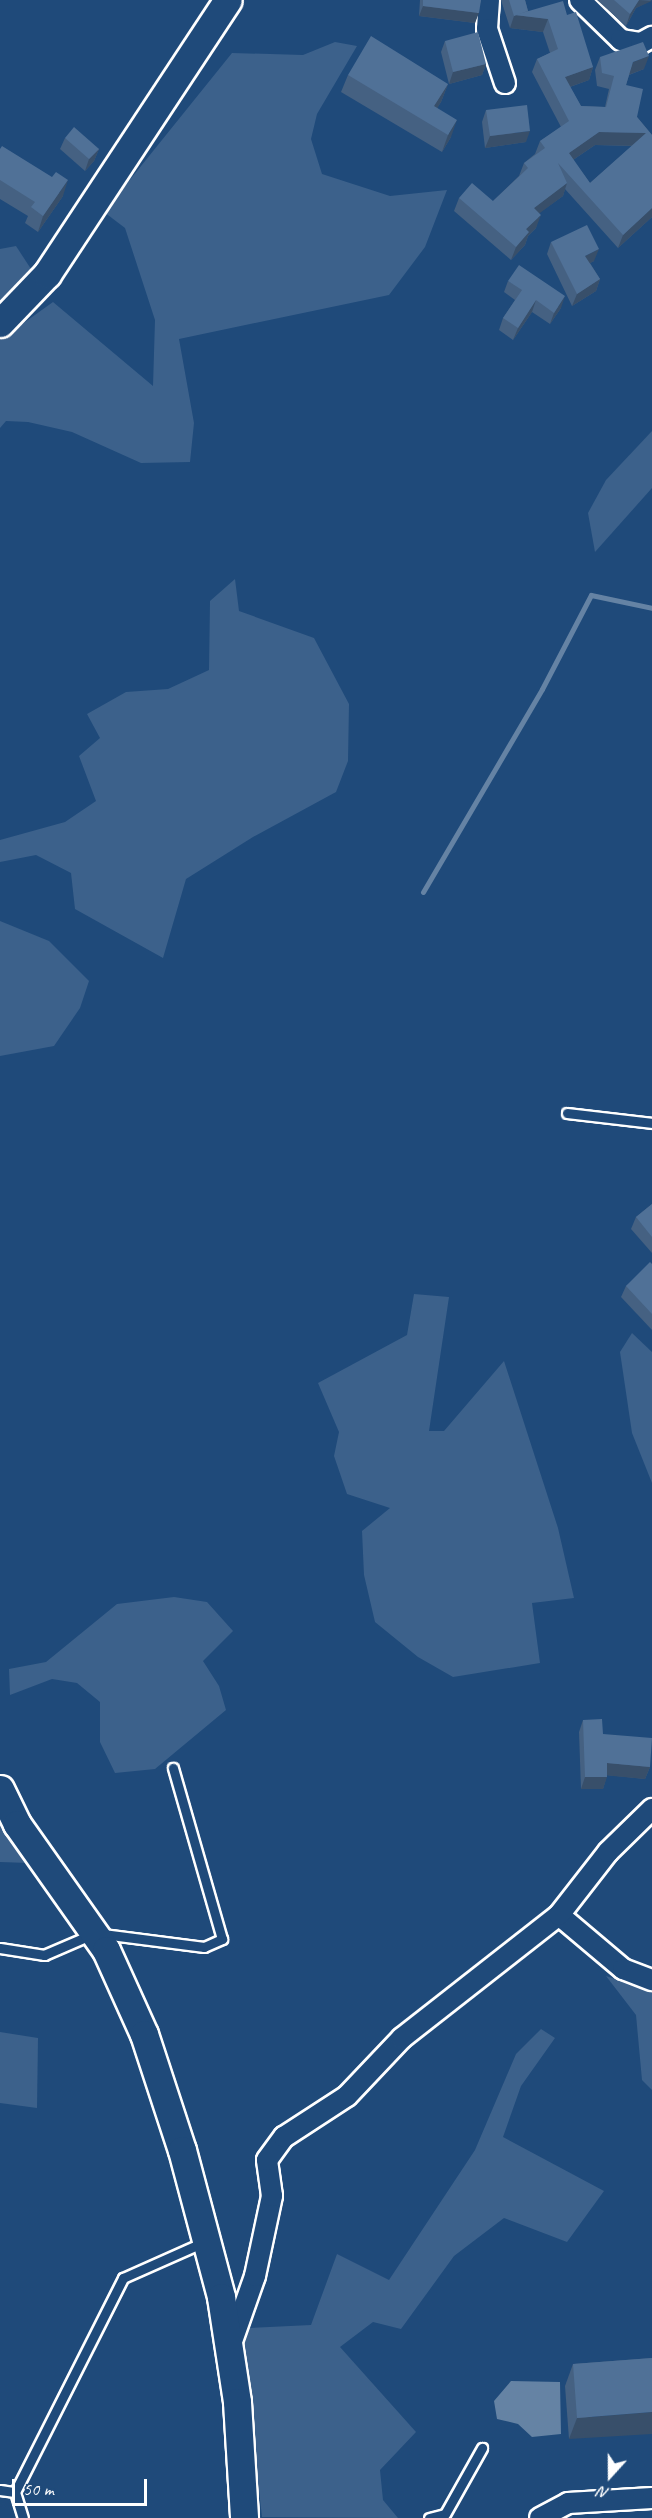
<!DOCTYPE html>
<style>
body{margin:0}
#map{position:relative;width:652px;height:2518px;overflow:hidden;background:#1f4a7a;font-family:Caveat,sans-serif}
div>[style]{position:absolute}
.green>*{inset:0;background:#3c618b}
.water>*{inset:0;background:#6583a4}
.stream>*{height:5px;margin:-2.5px;padding:0 2.5px;transform-origin:2.5px;border-radius:2.5px;background:#6583a4}
.roads{filter:drop-shadow(2px 0 #fff) drop-shadow(-2px 0 #fff) drop-shadow(0 2px #fff) drop-shadow(0 -2px #fff)}
.lane>*{height:9px;margin:-4.5px;padding:0 4.5px;transform-origin:4.5px;border-radius:4.5px;background:#1f4a7a}
.street>*{height:20px;margin:-10px;padding:0 10px;transform-origin:10px;border-radius:10px;background:#1f4a7a}
.secondary>*{height:27px;margin:-13.5px;padding:0 13.5px;transform-origin:13.5px;border-radius:13.5px;background:#1f4a7a}
.wall>*{inset:0;background:#456182}
.shaded-wall>*{inset:0;background:#384f6a}
.building>*{inset:0;background:#507197}
span{translate:-50% -50%;white-space:nowrap;text-align:center;line-height:1.15;-webkit-text-stroke:4.5px #1f4a7a;paint-order:stroke}
.north{position:absolute;left:580px;top:2446px;width:60px;height:60px;-webkit-text-stroke:4px #1f4a7a;paint-order:stroke;rotate:201deg;font-size:16px;font-weight:700;line-height:24px;text-align:center;color:#fff}
.north::after{content:'';display:block;margin:auto;width:21px;height:27px;background:#fff;clip-path:polygon(50% 0,100% 100%,50% 72%,0 100%)}
.scale{position:absolute;left:12px;top:2479px;width:135px;height:27px;box-sizing:border-box;border:3px solid #fff;border-top:0;padding-left:8px;font-size:18px;line-height:21px;white-space:nowrap;color:#fff;-webkit-text-stroke:4px #1f4a7a;paint-order:stroke}
</style>
<div id="map">
<div class="green">
<div style="clip-path:polygon(335px 42px,357px 46px,317px 114px,311px 139px,322px 174px,390px 196px,447px 190px,425px 247px,389px 295px,179px 339px,194px 423px,190px 462px,141px 463px,72px 432px,28px 422px,6px 421px,0 428px,0 340px,53px 302px,153px 386px,155px 320px,125px 228px,104px 212px,232px 53px,303px 55px)"></div>
<div style="clip-path:polygon(16px 246px,31px 269px,0 304px,0 249px)"></div>
<div style="clip-path:polygon(652px 431px,652px 488px,595px 552px,588px 513px,606px 480px)"></div>
<div style="clip-path:polygon(235px 579px,239px 611px,314px 638px,349px 704px,348px 761px,336px 792px,253px 837px,186px 879px,163px 958px,75px 909px,71px 873px,36px 855px,0 862px,0 840px,65px 822px,96px 801px,79px 756px,100px 738px,87px 714px,126px 692px,168px 689px,209px 670px,210px 601px)"></div>
<div style="clip-path:polygon(0 921px,49px 941px,89px 981px,80px 1008px,54px 1046px,0 1056px)"></div>
<div style="clip-path:polygon(414px 1294px,449px 1297px,429px 1431px,444px 1431px,504px 1361px,558px 1528px,574px 1598px,532px 1603px,540px 1663px,453px 1677px,418px 1657px,375px 1622px,364px 1575px,362px 1531px,390px 1508px,347px 1494px,334px 1456px,339px 1432px,318px 1383px,407px 1335px)"></div>
<div style="clip-path:polygon(632px 1333px,652px 1352px,652px 1483px,632px 1433px,620px 1352px)"></div>
<div style="clip-path:polygon(174px 1597px,207px 1602px,233px 1631px,203px 1661px,219px 1686px,226px 1710px,155px 1769px,115px 1773px,100px 1742px,100px 1702px,77px 1683px,52px 1679px,10px 1695px,9px 1669px,46px 1662px,117px 1604px)"></div>
<div style="clip-path:polygon(0 1810px,29px 1863px,0 1862px)"></div>
<div style="clip-path:polygon(606px 1976px,652px 1991px,652px 2090px,642px 2080px,636px 2015px)"></div>
<div style="clip-path:polygon(541px 2029px,555px 2038px,521px 2086px,503px 2137px,604px 2191px,567px 2242px,504px 2218px,454px 2256px,401px 2329px,373px 2322px,340px 2347px,416px 2432px,380px 2470px,383px 2500px,398px 2518px,262px 2517px,242px 2342px,249px 2328px,311px 2325px,337px 2254px,389px 2280px,475px 2150px,516px 2054px)"></div>
<div style="clip-path:polygon(0 2032px,38px 2038px,37px 2108px,0 2103px)"></div>
</div>
<div class="water">
<div style="clip-path:polygon(511px 2381px,560px 2382px,561px 2434px,532px 2437px,518px 2424px,497px 2419px,494px 2401px)"></div>
</div>
<div class="stream">
<div style="left:423px;top:892px;width:235px;rotate:-59.6deg"></div>
<div style="left:542px;top:689px;width:106px;rotate:-62.5deg"></div>
<div style="left:591px;top:595px;width:62px;rotate:12deg"></div>
</div>
<div class="roads">
<div class="lane">
<div style="left:567px;top:1113px;width:86px;rotate:6.7deg"></div>
<div style="left:0;top:1948px;width:45px;rotate:9deg"></div>
<div style="left:44px;top:1955px;width:56px;rotate:-23.3deg"></div>
<div style="left:95px;top:1933px;width:110px;rotate:7.3deg"></div>
<div style="left:204px;top:1947px;width:20px;rotate:-24deg"></div>
<div style="left:222px;top:1939px;width:178px;rotate:-106deg"></div>
<div style="left:0;top:2490px;width:15px;rotate:8deg"></div>
<div style="left:15px;top:2492px;width:240px;rotate:-63.2deg"></div>
<div style="left:123px;top:2278px;width:89px;rotate:-24deg"></div>
<div style="left:15px;top:2492px;width:27px;rotate:73deg"></div>
<div style="left:429px;top:2518px;width:16px;rotate:-14deg"></div>
<div style="left:445px;top:2514px;width:76px;rotate:-60.7deg"></div>
</div>
<div class="street">
<div style="left:489px;top:0;width:29px;rotate:94deg"></div>
<div style="left:487px;top:29px;width:57px;rotate:71.6deg"></div>
<div style="left:580px;top:0;width:57px;rotate:44.3deg"></div>
<div style="left:621px;top:40px;width:20px;rotate:9deg"></div>
<div style="left:641px;top:43px;width:13px;rotate:-29deg"></div>
<div style="left:559px;top:1915px;width:84px;rotate:40.2deg"></div>
<div style="left:623px;top:1969px;width:31px;rotate:21deg"></div>
<div style="left:230px;top:2347px;width:75px;rotate:-70.6deg"></div>
<div style="left:255px;top:2276px;width:82px;rotate:-78deg"></div>
<div style="left:272px;top:2196px;width:36px;rotate:-98deg"></div>
<div style="left:267px;top:2160px;width:29px;rotate:-54deg"></div>
<div style="left:284px;top:2137px;width:75px;rotate:-33.1deg"></div>
<div style="left:347px;top:2096px;width:80px;rotate:-46.5deg"></div>
<div style="left:402px;top:2038px;width:199px;rotate:-38.1deg"></div>
<div style="left:559px;top:1915px;width:80px;rotate:-52.1deg"></div>
<div style="left:608px;top:1852px;width:62px;rotate:-44.3deg"></div>
<div style="left:540px;top:2518px;width:32px;rotate:-28deg"></div>
<div style="left:568px;top:2503px;width:84px;rotate:-3.4deg"></div>
</div>
<div class="secondary">
<div style="left:0;top:323px;width:68px;rotate:-46.2deg"></div>
<div style="left:47px;top:274px;width:328px;rotate:-56.6deg"></div>
<div style="left:0;top:1789px;width:39px;rotate:64deg"></div>
<div style="left:17px;top:1824px;width:154px;rotate:54.8deg"></div>
<div style="left:106px;top:1950px;width:92px;rotate:65.7deg"></div>
<div style="left:144px;top:2034px;width:122px;rotate:71.9deg"></div>
<div style="left:182px;top:2150px;width:152px;rotate:75.1deg"></div>
<div style="left:221px;top:2297px;width:106px;rotate:81.3deg"></div>
<div style="left:237px;top:2402px;width:116px;rotate:86.5deg"></div>
</div>
</div>
<div class="wall">
<div style="clip-path:polygon(420px 0,481px 0,475px 23px,419px 16px)"></div>
<div style="clip-path:polygon(evenodd,501px 0,525px 0,528px 11px,567px 15px,593px 67px,589px 80px,570px 87px,581px 106px,605px 107px,609px 89px,597px 86px,595px 70px,600px 57px,644px 69px,629px 75px,626px 85px,637px 117px,652px 135px,652px 217px,618px 248px,565px 189px,563px 196px,539px 213px,536px 228px,528px 236px,525px 245px,511px 260px,454px 211px,459px 198px,493px 201px,519px 176px,524px 163px,535px 154px,540px 141px,561px 127px,532px 72px,537px 59px,550px 53px,543px 32px,510px 28px,501px 0,595px 145px,632px 146px,590px 183px,573px 160px,595px 145px)"></div>
<div style="clip-path:polygon(597px 0,652px 0,636px 8px,626px 26px)"></div>
<div style="clip-path:polygon(445px 41px,486px 64px,482px 75px,449px 84px,441px 52px)"></div>
<div style="clip-path:polygon(348px 75px,448px 84px,441px 102px,437px 108px,451px 137px,442px 152px,341px 92px)"></div>
<div style="clip-path:polygon(486px 110px,526px 142px,485px 148px,482px 122px)"></div>
<div style="clip-path:polygon(65px 138px,99px 149px,94px 161px,85px 171px,60px 149px)"></div>
<div style="clip-path:polygon(0 149px,63px 196px,38px 232px,25px 223px,28px 216px,0 199px)"></div>
<div style="clip-path:polygon(551px 242px,594px 261px,590px 263px,600px 279px,596px 291px,572px 306px,547px 254px)"></div>
<div style="clip-path:polygon(508px 281px,561px 308px,550px 324px,532px 312px,513px 340px,499px 330px,503px 318px,515px 300px,504px 292px)"></div>
<div style="clip-path:polygon(652px 1204px,652px 1253px,631px 1229px,636px 1217px)"></div>
<div style="clip-path:polygon(652px 1264px,652px 1330px,621px 1297px,626px 1286px)"></div>
<div style="clip-path:polygon(583px 1720px,650px 1767px,645px 1779px,607px 1775px,603px 1789px,581px 1789px,579px 1732px)"></div>
<div style="clip-path:polygon(652px 2358px,569px 2439px,565px 2386px,573px 2364px)"></div>
</div>
<div class="shaded-wall">
<div style="clip-path:polygon(639px 0,652px 1px,636px 8px,626px 26px,630px 14px)"></div>
<div style="clip-path:polygon(423px 6px,479px 13px,475px 23px,419px 16px)"></div>
<div style="clip-path:polygon(515px 15px,548px 19px,543px 32px,510px 28px,514px 16px)"></div>
<div style="clip-path:polygon(649px 56px,644px 69px,628px 75px,633px 62px)"></div>
<div style="clip-path:polygon(486px 64px,482px 75px,449px 84px,453px 72px)"></div>
<div style="clip-path:polygon(593px 67px,589px 80px,561px 90px,565px 77px)"></div>
<div style="clip-path:polygon(448px 84px,441px 102px,428px 123px,434px 106px)"></div>
<div style="clip-path:polygon(457px 120px,451px 137px,442px 152px,448px 135px)"></div>
<div style="clip-path:polygon(530px 131px,526px 142px,485px 148px,490px 136px)"></div>
<div style="clip-path:polygon(599px 132px,646px 133px,642px 146px,595px 145px,564px 166px,569px 153px)"></div>
<div style="clip-path:polygon(99px 149px,94px 161px,85px 171px,89px 159px)"></div>
<div style="clip-path:polygon(68px 180px,63px 196px,38px 232px,43px 216px)"></div>
<div style="clip-path:polygon(567px 183px,563px 196px,529px 221px,534px 208px)"></div>
<div style="clip-path:polygon(652px 208px,652px 217px,618px 248px,623px 235px)"></div>
<div style="clip-path:polygon(541px 215px,536px 228px,528px 236px,525px 245px,511px 260px,516px 247px,526px 229px)"></div>
<div style="clip-path:polygon(599px 249px,594px 261px,581px 268px,585px 256px)"></div>
<div style="clip-path:polygon(600px 279px,596px 291px,572px 306px,577px 294px)"></div>
<div style="clip-path:polygon(565px 296px,561px 308px,550px 324px,554px 313px)"></div>
<div style="clip-path:polygon(536px 300px,532px 312px,513px 340px,518px 328px)"></div>
<div style="clip-path:polygon(607px 1763px,650px 1767px,645px 1779px,603px 1775px)"></div>
<div style="clip-path:polygon(585px 1777px,607px 1777px,603px 1789px,581px 1789px)"></div>
<div style="clip-path:polygon(652px 2412px,652px 2434px,569px 2439px,577px 2418px)"></div>
</div>
<div class="building">
<div style="clip-path:polygon(423px 0,481px 0,479px 13px,423px 6px)"></div>
<div style="clip-path:polygon(509px 0,525px 0,528px 11px,514px 16px)"></div>
<div style="clip-path:polygon(614px 0,639px 0,630px 14px)"></div>
<div style="clip-path:polygon(evenodd,563px 1px,567px 15px,576px 12px,593px 67px,565px 77px,581px 106px,606px 107px,614px 76px,602px 73px,600px 57px,643px 42px,649px 56px,633px 62px,626px 85px,643px 89px,637px 117px,652px 135px,652px 208px,623px 235px,558px 163px,567px 183px,534px 208px,541px 215px,526px 229px,529px 232px,516px 247px,459px 198px,472px 183px,493px 201px,528px 168px,524px 163px,545px 148px,540px 141px,569px 121px,537px 59px,558px 49px,548px 19px,515px 15px,563px 1px,599px 132px,646px 133px,590px 183px,569px 153px,599px 132px)"></div>
<div style="clip-path:polygon(478px 32px,486px 64px,453px 72px,445px 41px)"></div>
<div style="clip-path:polygon(371px 36px,448px 84px,434px 106px,457px 120px,448px 135px,348px 75px)"></div>
<div style="clip-path:polygon(527px 105px,530px 131px,490px 136px,486px 110px)"></div>
<div style="clip-path:polygon(74px 127px,99px 149px,89px 159px,65px 138px)"></div>
<div style="clip-path:polygon(2px 146px,52px 177px,56px 172px,68px 180px,43px 216px,31px 207px,35px 202px,0 180px,0 149px)"></div>
<div style="clip-path:polygon(587px 225px,599px 249px,585px 256px,600px 279px,577px 294px,551px 242px)"></div>
<div style="clip-path:polygon(519px 265px,565px 296px,554px 313px,536px 300px,518px 328px,503px 318px,522px 290px,508px 281px)"></div>
<div style="clip-path:polygon(652px 1204px,652px 1237px,636px 1217px)"></div>
<div style="clip-path:polygon(650px 1262px,652px 1264px,652px 1314px,626px 1286px)"></div>
<div style="clip-path:polygon(602px 1719px,603px 1734px,652px 1738px,650px 1767px,607px 1763px,607px 1777px,585px 1777px,583px 1720px)"></div>
<div style="clip-path:polygon(652px 2358px,652px 2412px,577px 2418px,573px 2364px)"></div>
</div>
<div class="north">N</div>
<div class="scale">50 m</div>
</div>
